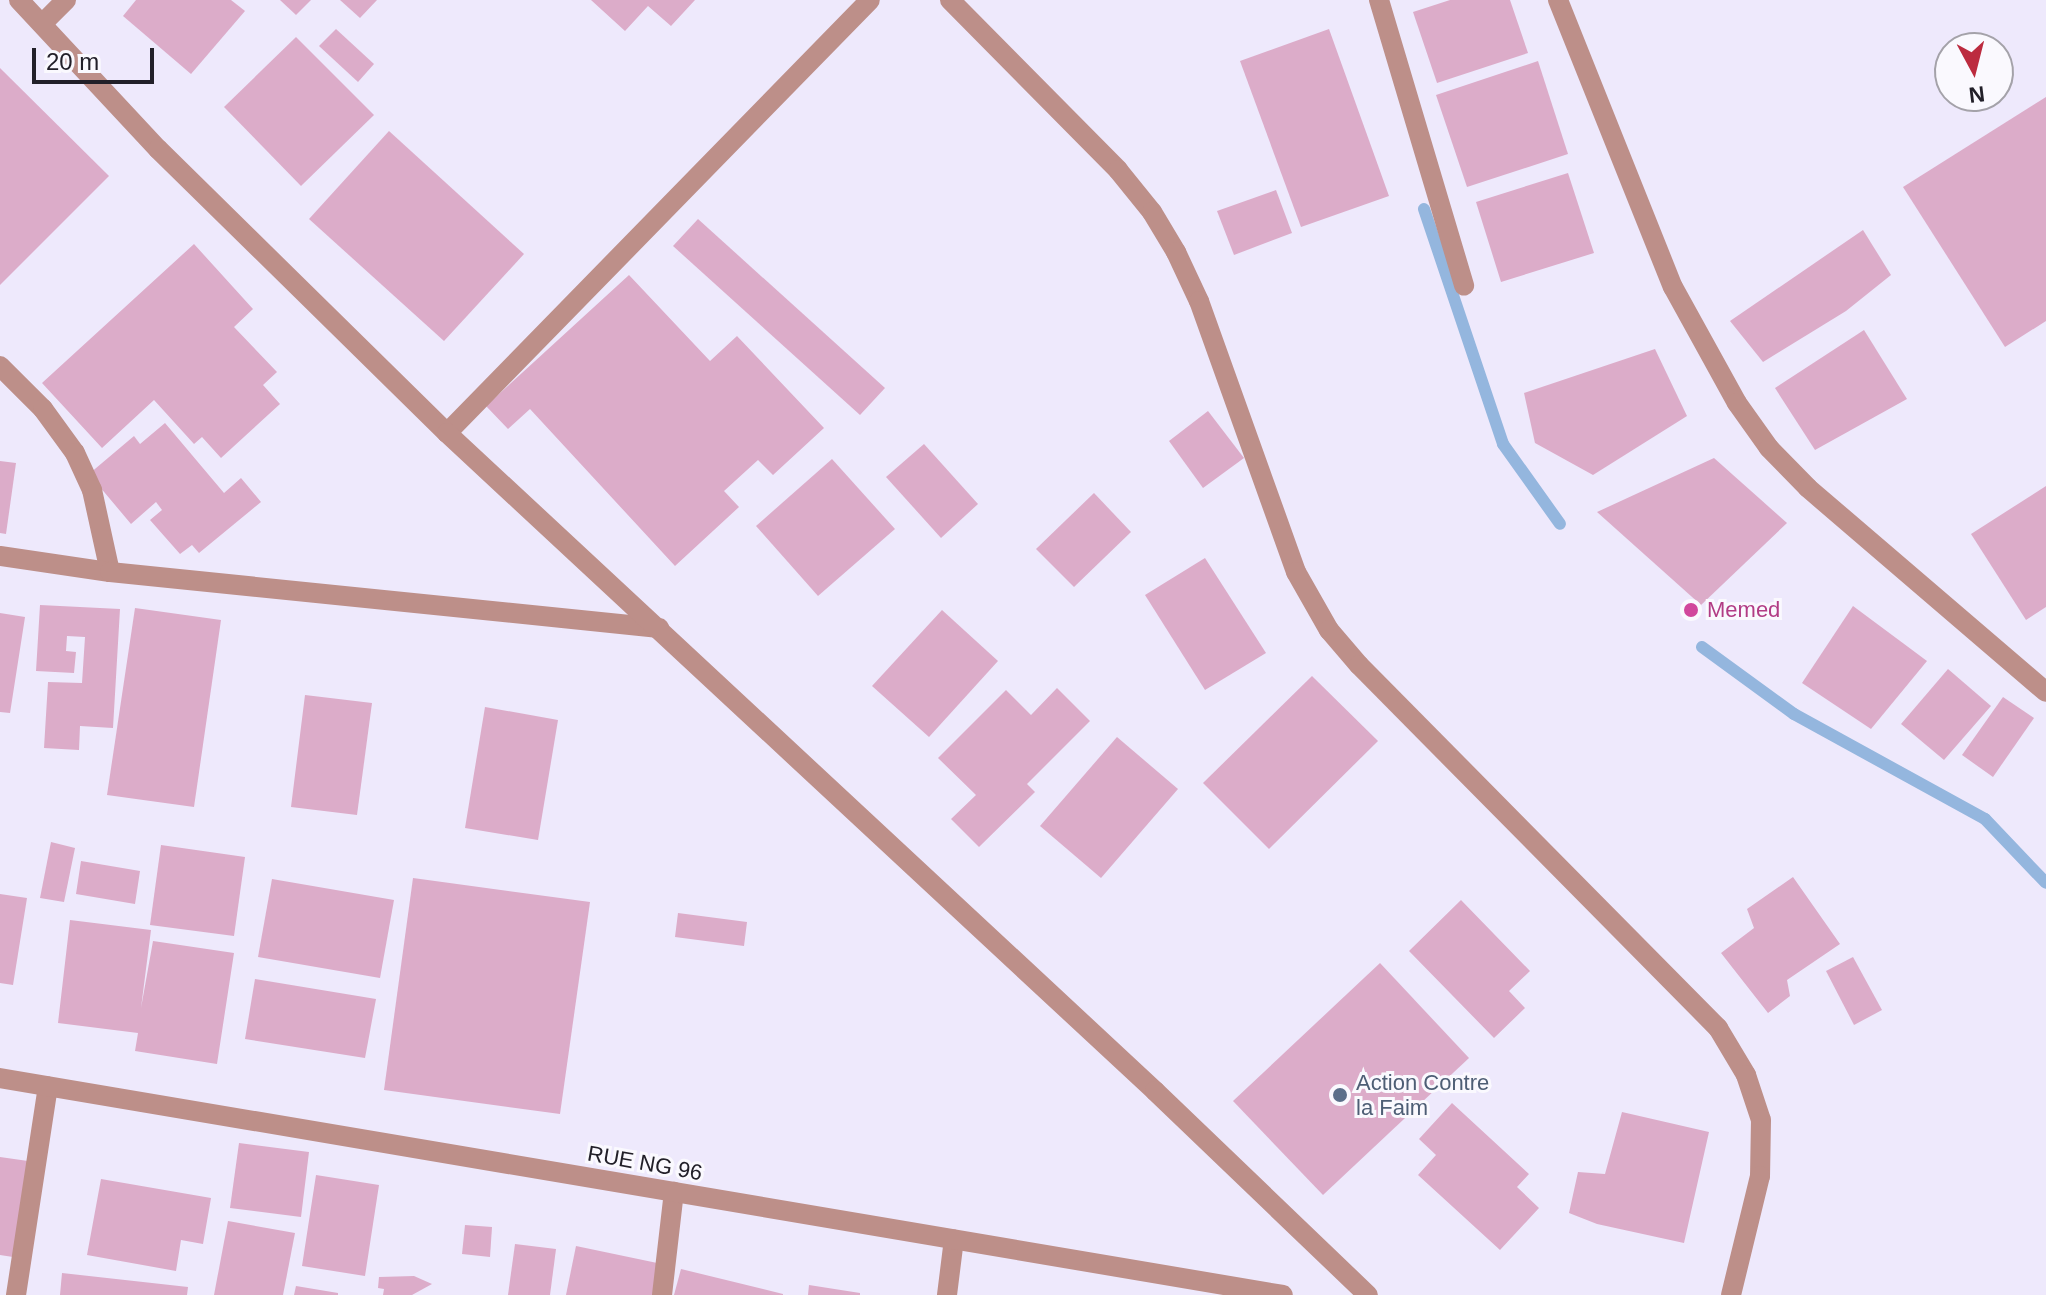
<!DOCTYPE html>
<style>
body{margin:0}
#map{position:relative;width:2046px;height:1295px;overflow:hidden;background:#eee9fc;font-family:Arial,sans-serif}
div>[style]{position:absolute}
.stream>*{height:12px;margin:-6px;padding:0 6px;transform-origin:6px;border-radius:6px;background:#94b6de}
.building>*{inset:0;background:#dcacc9}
.minor>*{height:20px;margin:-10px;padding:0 10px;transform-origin:10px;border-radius:10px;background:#bd8f89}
.tertiary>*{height:20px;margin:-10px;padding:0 10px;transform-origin:10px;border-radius:10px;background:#bd8f89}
.dots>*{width:22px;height:22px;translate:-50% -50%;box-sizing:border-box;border:4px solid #faf9fe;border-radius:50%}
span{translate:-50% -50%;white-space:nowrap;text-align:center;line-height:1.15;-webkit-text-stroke:6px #faf9fe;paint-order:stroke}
.hotel-label{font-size:22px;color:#b23c85}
.left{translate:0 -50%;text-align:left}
.service-label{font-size:22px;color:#4e5e75}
.street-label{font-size:22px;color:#222029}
.north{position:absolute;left:1934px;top:32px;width:80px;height:80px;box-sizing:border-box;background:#faf9fe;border:2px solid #a4a2a9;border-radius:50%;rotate:173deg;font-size:22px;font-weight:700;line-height:32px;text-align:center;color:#222029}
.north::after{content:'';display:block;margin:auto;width:28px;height:36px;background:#bc2b3f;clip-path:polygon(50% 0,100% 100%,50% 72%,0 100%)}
.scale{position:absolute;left:32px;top:48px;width:122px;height:36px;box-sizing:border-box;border:4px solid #222029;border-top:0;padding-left:10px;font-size:24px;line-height:28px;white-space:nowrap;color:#222029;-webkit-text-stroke:6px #faf9fe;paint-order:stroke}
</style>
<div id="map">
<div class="stream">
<div style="left:1424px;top:209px;width:248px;rotate:71.4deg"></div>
<div style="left:1503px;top:444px;width:98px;rotate:54.5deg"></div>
<div style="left:1702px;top:647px;width:114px;rotate:36.1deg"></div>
<div style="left:1794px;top:714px;width:218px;rotate:28.8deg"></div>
<div style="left:1985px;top:819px;width:88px;rotate:46.4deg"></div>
</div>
<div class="building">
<div style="clip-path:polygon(136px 0,231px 0,245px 11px,191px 74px,123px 16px)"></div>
<div style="clip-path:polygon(280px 0,311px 0,296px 15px)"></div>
<div style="clip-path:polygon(340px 0,377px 0,360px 18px)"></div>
<div style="clip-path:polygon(591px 0,695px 0,671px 26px,648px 6px,625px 31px)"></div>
<div style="clip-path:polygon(1450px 0,1510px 0,1528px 53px,1437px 83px,1413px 12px)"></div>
<div style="clip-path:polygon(336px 29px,374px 64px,358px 82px,319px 46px)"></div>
<div style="clip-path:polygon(1329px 29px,1389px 196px,1301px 227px,1240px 61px)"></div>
<div style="clip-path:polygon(296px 37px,374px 115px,301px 186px,224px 107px)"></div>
<div style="clip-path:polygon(1538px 61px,1568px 154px,1467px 187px,1436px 95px)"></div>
<div style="clip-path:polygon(0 68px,109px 176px,0 285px)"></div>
<div style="clip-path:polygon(2046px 97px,2046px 321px,2005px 347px,1903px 187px)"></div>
<div style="clip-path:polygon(389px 131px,524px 254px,444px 341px,309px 219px)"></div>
<div style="clip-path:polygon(1568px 173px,1594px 253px,1501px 282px,1476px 202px)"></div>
<div style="clip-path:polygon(1276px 190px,1292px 233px,1234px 255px,1217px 211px)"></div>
<div style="clip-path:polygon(698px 219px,885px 388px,860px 415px,673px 246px)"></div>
<div style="clip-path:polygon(1863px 230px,1891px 275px,1846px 311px,1763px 362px,1730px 321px)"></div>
<div style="clip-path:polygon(194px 244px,253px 309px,234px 327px,277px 372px,263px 385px,280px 404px,221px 458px,202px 437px,194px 444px,154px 400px,102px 448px,42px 383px)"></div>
<div style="clip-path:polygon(629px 275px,710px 361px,737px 336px,824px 428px,773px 475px,758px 460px,724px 491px,739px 507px,675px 566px,530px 409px,508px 429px,486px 406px)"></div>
<div style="clip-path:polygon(1864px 330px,1907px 399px,1815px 450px,1775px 388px)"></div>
<div style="clip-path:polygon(1655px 349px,1687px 416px,1593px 475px,1535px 443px,1524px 393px)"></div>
<div style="clip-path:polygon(1208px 411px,1244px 458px,1203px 488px,1169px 441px)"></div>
<div style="clip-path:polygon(165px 423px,224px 493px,241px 478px,261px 502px,199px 553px,192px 545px,180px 554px,150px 520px,162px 510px,156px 502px,131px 524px,89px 474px,134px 436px,140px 444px)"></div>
<div style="clip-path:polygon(924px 444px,978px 504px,941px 538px,886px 477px)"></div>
<div style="clip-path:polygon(1714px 458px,1787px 523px,1701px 605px,1597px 512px)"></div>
<div style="clip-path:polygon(832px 459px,895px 529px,818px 596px,756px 526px)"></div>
<div style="clip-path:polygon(0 461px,16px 463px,6px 534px,0 533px)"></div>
<div style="clip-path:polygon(2046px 486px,2046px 607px,2026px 620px,1971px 534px)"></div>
<div style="clip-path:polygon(1094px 493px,1131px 532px,1074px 587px,1036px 549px)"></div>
<div style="clip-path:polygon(1205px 558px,1266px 653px,1205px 690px,1145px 595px)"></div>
<div style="clip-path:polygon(40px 605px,120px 609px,113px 728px,80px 726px,79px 750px,44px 748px,48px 682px,82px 683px,85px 637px,67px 636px,66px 651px,76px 652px,74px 673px,36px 671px)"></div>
<div style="clip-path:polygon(1853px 606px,1927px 661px,1871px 729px,1802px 683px)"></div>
<div style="clip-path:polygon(135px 608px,221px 620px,194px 807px,107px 795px)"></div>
<div style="clip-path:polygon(942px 610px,998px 661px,929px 737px,872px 686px)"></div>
<div style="clip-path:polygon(0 613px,25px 617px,10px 713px,0 712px)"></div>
<div style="clip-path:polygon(1948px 669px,1991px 706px,1944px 760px,1901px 724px)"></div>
<div style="clip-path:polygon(1312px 676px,1378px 741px,1269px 849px,1203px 783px)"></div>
<div style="clip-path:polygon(1057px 688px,1090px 721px,1027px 784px,1035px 792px,979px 847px,951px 819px,976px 795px,938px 758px,1006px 690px,1031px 715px)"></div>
<div style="clip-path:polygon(305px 695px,372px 703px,357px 815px,291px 807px)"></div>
<div style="clip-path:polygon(2003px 697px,2034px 718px,1993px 777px,1962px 755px)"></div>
<div style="clip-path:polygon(485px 707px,558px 720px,538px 840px,465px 828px)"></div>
<div style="clip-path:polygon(1117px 737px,1178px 789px,1101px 878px,1040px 826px)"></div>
<div style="clip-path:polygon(51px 842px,75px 848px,64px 902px,40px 898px)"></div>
<div style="clip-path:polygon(161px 845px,245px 857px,234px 936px,150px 925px)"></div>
<div style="clip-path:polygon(81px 861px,140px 871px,135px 904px,76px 894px)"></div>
<div style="clip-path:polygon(1793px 877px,1840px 944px,1787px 980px,1790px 996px,1768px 1013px,1721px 953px,1754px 928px,1747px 909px)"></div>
<div style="clip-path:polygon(413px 878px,590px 902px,560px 1114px,384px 1090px)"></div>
<div style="clip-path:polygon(272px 879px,394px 900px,380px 978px,258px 957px)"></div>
<div style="clip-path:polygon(0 894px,27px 898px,13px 985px,0 983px)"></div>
<div style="clip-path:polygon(1461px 900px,1530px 971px,1509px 991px,1525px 1008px,1494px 1038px,1409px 951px)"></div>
<div style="clip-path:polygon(678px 913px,747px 922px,744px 946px,675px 937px)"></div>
<div style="clip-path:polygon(70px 920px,151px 930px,141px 1008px,153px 941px,234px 953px,217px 1064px,135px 1051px,138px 1033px,58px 1023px)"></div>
<div style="clip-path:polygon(1853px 957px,1882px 1010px,1854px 1025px,1826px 971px)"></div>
<div style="clip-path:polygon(1380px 963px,1469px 1058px,1323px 1195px,1233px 1101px)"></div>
<div style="clip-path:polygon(255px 979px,376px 999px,365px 1058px,245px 1039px)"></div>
<div style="clip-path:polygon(1452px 1103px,1529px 1174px,1517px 1187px,1539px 1208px,1500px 1250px,1418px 1175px,1436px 1155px,1419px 1139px)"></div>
<div style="clip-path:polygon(1622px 1112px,1709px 1132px,1684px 1243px,1597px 1224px,1569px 1213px,1578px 1172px,1605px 1174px)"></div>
<div style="clip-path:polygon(239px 1143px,309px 1152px,301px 1217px,230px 1208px)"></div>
<div style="clip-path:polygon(0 1157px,28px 1161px,13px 1257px,0 1255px)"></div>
<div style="clip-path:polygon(316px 1175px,379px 1185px,365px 1276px,302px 1266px)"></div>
<div style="clip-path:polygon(101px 1179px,211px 1198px,203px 1244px,181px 1240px,176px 1271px,87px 1255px)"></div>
<div style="clip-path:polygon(228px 1221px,295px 1233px,283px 1295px,214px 1295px)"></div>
<div style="clip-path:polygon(465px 1225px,492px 1227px,490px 1257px,462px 1254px)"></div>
<div style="clip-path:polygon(515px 1244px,556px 1249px,550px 1295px,508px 1295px)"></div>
<div style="clip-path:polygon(576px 1246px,662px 1264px,656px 1295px,566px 1295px)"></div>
<div style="clip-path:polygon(681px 1269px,783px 1294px,783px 1295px,674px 1295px)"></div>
<div style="clip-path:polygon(62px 1273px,188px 1287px,187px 1295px,60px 1295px)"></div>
<div style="clip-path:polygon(414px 1276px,432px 1284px,412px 1295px,383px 1295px,384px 1289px,378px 1288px,379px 1277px)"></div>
<div style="clip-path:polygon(809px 1285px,860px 1293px,860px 1295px,808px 1295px)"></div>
<div style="clip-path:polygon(296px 1286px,338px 1293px,338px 1295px,294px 1295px)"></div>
</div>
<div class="minor">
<div style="left:950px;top:0;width:239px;rotate:45.3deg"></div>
<div style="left:1118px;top:170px;width:54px;rotate:51deg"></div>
<div style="left:1152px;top:212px;width:47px;rotate:59deg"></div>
<div style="left:1176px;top:252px;width:54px;rotate:64.9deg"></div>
<div style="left:1199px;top:301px;width:288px;rotate:70.3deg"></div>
<div style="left:1296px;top:572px;width:67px;rotate:60.4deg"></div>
<div style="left:1329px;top:630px;width:46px;rotate:49.4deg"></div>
<div style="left:1359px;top:665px;width:511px;rotate:45.32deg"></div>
<div style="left:1718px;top:1028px;width:55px;rotate:59.2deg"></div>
<div style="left:1746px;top:1075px;width:47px;rotate:71.6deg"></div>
<div style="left:1761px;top:1120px;width:56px;rotate:91deg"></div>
<div style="left:1760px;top:1176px;width:122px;rotate:103.7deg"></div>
<div style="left:1379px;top:0;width:298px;rotate:73.4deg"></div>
<div style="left:1558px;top:0;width:309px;rotate:68.2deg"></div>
<div style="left:1673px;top:287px;width:132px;rotate:61.1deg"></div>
<div style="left:1737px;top:403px;width:55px;rotate:54.6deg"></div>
<div style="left:1769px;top:448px;width:56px;rotate:45.7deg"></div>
<div style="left:1808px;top:488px;width:313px;rotate:40.6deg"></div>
<div style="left:42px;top:24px;width:34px;rotate:-45deg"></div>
<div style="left:0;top:366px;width:61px;rotate:45deg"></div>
<div style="left:43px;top:409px;width:54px;rotate:54deg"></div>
<div style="left:75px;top:453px;width:41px;rotate:65.3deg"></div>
<div style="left:92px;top:490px;width:84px;rotate:77.6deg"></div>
<div style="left:447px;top:433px;width:605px;rotate:-45.67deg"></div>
<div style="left:0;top:556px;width:111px;rotate:8.3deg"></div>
<div style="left:110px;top:572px;width:552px;rotate:5.82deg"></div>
<div style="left:16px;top:1295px;width:211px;rotate:-81.3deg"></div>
<div style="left:662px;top:1295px;width:104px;rotate:-83.4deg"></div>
<div style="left:947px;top:1295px;width:56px;rotate:-82.9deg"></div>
</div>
<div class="tertiary">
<div style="left:19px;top:0;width:204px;rotate:47deg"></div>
<div style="left:158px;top:149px;width:405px;rotate:44.5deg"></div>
<div style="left:447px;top:433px;width:967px;rotate:42.9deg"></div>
<div style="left:1155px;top:1091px;width:295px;rotate:43.8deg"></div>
<div style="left:0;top:1078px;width:1301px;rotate:9.6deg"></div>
</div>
<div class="dots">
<div style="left:1691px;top:610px;background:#d1479c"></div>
<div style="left:1340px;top:1095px;background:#5c6f8a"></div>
</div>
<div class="hotel-label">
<span class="left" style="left:1707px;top:610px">Memed</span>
</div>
<div class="service-label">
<span class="left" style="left:1356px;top:1095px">Action Contre<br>la Faim</span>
</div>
<div class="street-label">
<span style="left:645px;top:1163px;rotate:10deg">RUE NG 96</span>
</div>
<div class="north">N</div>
<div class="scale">20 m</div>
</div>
